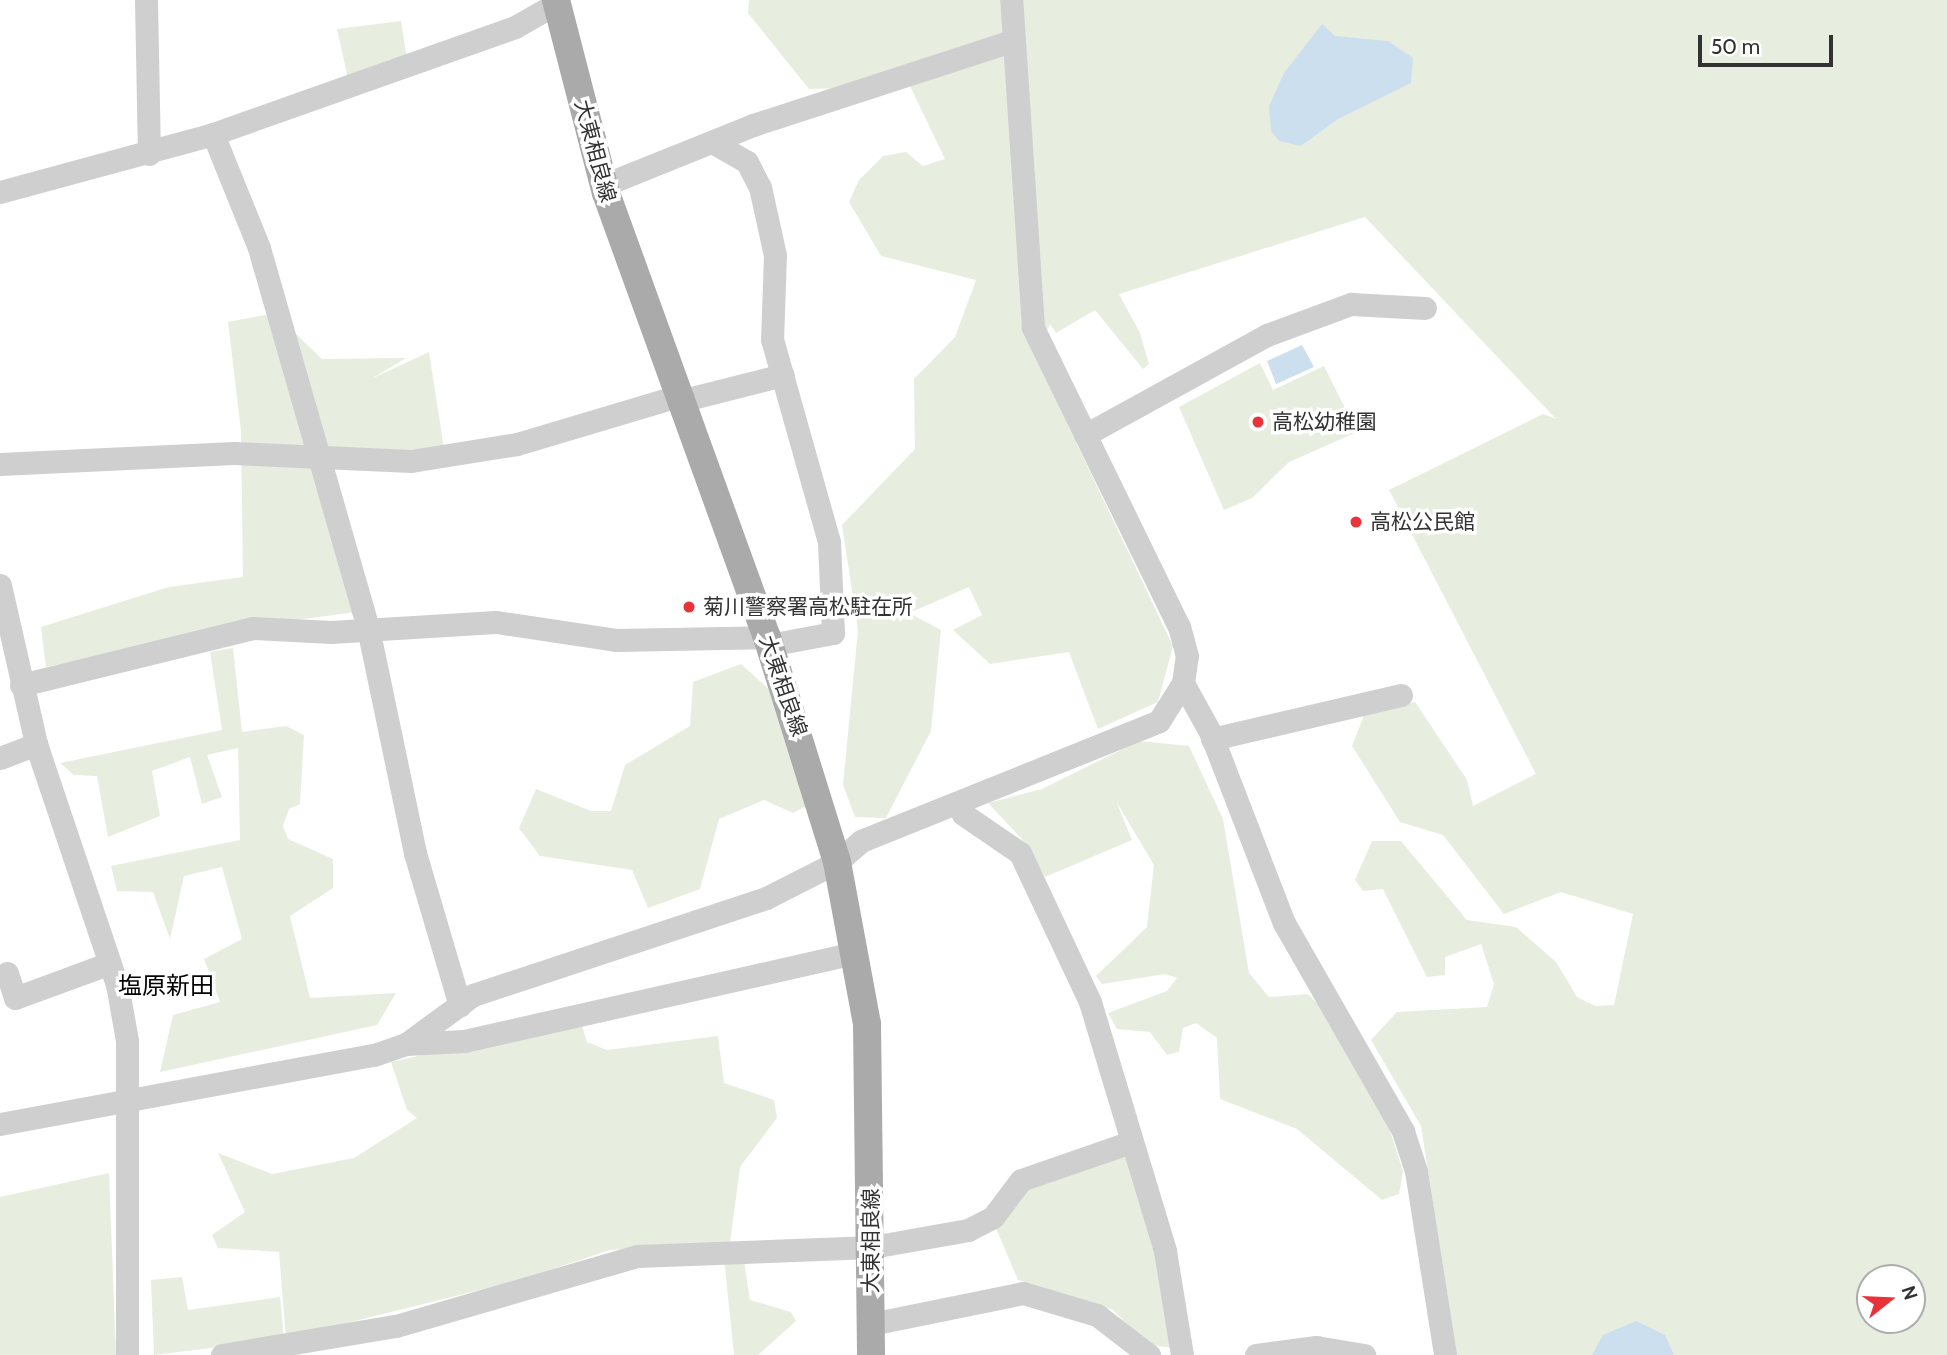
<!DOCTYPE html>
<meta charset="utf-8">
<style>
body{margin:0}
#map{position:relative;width:1947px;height:1355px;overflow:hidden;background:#fff;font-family:Cabin,"Noto Sans JP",sans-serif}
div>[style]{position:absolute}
.green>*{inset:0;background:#e7eee0}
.water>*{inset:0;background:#ccdfee}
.minor>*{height:23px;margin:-11.5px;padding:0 11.5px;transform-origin:11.5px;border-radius:11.5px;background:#cfcfcf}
.major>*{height:28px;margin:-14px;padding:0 14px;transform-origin:14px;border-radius:14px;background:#aaa}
.dots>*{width:19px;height:19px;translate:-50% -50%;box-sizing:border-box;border:4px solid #fff;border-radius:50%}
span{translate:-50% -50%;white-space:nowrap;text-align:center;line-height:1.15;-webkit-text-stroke:7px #fff;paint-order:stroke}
.street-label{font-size:21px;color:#323232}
.poi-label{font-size:21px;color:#323232}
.left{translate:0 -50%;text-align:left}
.quarter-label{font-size:24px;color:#000}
.north{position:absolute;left:1856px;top:1264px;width:70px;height:70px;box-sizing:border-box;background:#fff;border:2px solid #adadad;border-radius:50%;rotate:72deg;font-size:19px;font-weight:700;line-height:28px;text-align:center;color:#323232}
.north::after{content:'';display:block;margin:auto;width:24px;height:32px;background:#e93339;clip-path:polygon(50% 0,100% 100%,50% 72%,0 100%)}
.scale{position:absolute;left:1698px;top:35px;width:135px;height:32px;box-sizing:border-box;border:4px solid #323232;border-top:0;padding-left:9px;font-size:21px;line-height:24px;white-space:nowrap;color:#323232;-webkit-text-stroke:5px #fff;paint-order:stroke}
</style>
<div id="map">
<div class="green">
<div style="clip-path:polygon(evenodd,749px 0,1947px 0,1947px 1355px,1457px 1355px,1421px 1126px,1371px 1040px,1397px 1012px,1487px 1007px,1494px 984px,1481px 944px,1445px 957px,1445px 975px,1427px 977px,1383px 889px,1363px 891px,1355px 880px,1372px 841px,1401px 841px,1467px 920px,1516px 927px,1556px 962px,1577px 997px,1595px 1006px,1614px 1005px,1633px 914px,1561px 892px,1504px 914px,1443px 835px,1400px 822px,1352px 746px,1365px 713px,1415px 702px,1467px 780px,1473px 806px,1536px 774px,1389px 490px,1543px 414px,1556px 419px,1365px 217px,1119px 294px,1140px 333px,1149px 364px,1143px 369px,1095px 310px,1056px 333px,1050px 324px,1035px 356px,1173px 646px,1158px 702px,1098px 729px,1069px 652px,990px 664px,953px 630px,982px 615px,969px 587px,909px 613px,941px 630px,931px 731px,886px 818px,855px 817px,843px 785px,858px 630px,842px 525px,915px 449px,914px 379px,955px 337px,976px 280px,881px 256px,849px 202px,859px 180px,883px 156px,906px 152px,923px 166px,945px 159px,910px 86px,809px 89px,748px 13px,749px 0,1870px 1278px,1912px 1278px,1912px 1320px,1870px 1320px,1870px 1278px)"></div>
<div style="clip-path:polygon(401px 21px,407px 60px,348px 79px,337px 29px)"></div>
<div style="clip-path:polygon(274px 313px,322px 359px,406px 358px,371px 379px,429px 352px,445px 455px,316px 456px,363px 611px,216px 631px,46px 667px,41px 627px,169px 587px,243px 577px,241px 431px,228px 322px)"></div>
<div style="clip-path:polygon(1260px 363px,1273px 390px,1324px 366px,1357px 432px,1289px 462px,1252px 498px,1224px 510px,1179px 407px)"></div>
<div style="clip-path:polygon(233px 648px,242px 732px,286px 726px,304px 735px,300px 804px,289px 809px,283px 826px,288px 839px,333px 859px,333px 888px,290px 916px,310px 998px,396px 993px,377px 1025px,160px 1072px,173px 1015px,220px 1002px,204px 959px,242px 939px,222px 867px,184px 876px,170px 939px,153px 892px,117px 891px,111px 866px,240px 840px,238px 748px,207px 755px,222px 797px,202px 804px,190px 757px,152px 771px,160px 816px,108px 837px,97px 776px,74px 775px,60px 763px,222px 730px,210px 652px)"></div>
<div style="clip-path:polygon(741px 664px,773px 693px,806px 806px,793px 813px,764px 800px,719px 819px,700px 889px,648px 908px,632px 870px,540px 856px,519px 828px,536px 789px,591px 811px,611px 811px,625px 765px,690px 726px,693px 682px)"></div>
<div style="clip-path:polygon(1139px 741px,1189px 746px,1223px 819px,1249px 973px,1269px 997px,1308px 994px,1328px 1014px,1389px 1128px,1403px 1171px,1399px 1194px,1382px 1200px,1297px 1129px,1220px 1099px,1217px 1038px,1196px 1023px,1183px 1028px,1179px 1052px,1167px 1055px,1150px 1032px,1117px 1029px,1108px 1013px,1167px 991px,1177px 978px,1165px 974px,1102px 984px,1096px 976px,1147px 927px,1154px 865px,1116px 801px,1132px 840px,1045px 877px,1021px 838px,988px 803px,1042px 789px)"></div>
<div style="clip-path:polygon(580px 1019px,587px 1042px,607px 1050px,718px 1036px,724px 1083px,774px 1100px,777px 1118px,740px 1167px,730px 1243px,610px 1250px,516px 1281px,286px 1338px,279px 1252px,218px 1248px,212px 1235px,245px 1212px,218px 1153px,272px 1174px,354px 1158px,417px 1118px,407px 1110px,391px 1062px)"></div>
<div style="clip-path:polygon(1128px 1143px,1160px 1250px,1174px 1348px,1148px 1345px,1113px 1310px,1018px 1280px,995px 1226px,1036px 1181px)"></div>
<div style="clip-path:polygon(109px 1173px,116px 1355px,0 1355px,0 1197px)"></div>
<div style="clip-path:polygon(724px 1258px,744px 1261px,750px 1300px,791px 1312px,796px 1321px,758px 1355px,734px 1355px)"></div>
<div style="clip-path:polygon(182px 1277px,188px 1310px,280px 1297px,284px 1339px,154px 1355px,151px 1280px)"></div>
</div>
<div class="water">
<div style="clip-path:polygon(1322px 24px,1335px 36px,1388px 41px,1413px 58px,1411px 83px,1338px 119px,1301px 146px,1279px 141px,1271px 131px,1269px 106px,1284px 73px)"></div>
<div style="clip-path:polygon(1302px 345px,1314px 367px,1276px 384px,1267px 361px)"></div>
<div style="clip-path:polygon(1636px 1321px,1665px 1335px,1674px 1355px,1592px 1355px,1603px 1335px)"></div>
</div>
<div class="minor">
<div style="left:146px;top:0;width:154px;rotate:88.9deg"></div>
<div style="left:213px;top:134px;width:123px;rotate:68deg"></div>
<div style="left:259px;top:248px;width:395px;rotate:74deg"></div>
<div style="left:368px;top:628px;width:230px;rotate:78.2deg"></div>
<div style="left:415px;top:853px;width:159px;rotate:73.6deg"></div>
<div style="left:712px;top:142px;width:40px;rotate:29.7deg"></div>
<div style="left:747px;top:162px;width:28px;rotate:63deg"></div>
<div style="left:760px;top:187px;width:70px;rotate:77.6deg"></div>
<div style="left:775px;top:255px;width:84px;rotate:92deg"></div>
<div style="left:772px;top:339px;width:211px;rotate:74.3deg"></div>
<div style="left:829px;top:542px;width:91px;rotate:87.5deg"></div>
<div style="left:833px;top:633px;width:65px;rotate:169.4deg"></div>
<div style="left:604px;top:185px;width:161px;rotate:-21.9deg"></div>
<div style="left:753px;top:125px;width:269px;rotate:-18deg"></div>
<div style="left:0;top:192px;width:221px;rotate:-15.2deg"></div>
<div style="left:213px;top:134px;width:320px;rotate:-19.5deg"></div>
<div style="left:515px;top:27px;width:48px;rotate:-29.7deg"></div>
<div style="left:680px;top:401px;width:106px;rotate:-14.2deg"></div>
<div style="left:1085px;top:435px;width:208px;rotate:-28.8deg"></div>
<div style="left:1267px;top:335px;width:90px;rotate:-20.3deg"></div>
<div style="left:1351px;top:304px;width:74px;rotate:3.1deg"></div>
<div style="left:0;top:464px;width:234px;rotate:-2.7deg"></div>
<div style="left:234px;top:453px;width:177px;rotate:2.6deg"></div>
<div style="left:411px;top:461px;width:107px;rotate:-9.1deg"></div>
<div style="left:517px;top:444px;width:168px;rotate:-16.6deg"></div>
<div style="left:0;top:585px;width:163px;rotate:77.2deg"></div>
<div style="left:36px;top:744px;width:253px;rotate:71.4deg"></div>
<div style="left:117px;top:984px;width:58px;rotate:80deg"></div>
<div style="left:127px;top:1041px;width:314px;rotate:90deg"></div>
<div style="left:1183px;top:683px;width:58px;rotate:61.2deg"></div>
<div style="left:1211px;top:734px;width:203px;rotate:68.9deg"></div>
<div style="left:1284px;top:923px;width:240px;rotate:60.2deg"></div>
<div style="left:1403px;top:1131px;width:42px;rotate:72deg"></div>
<div style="left:1416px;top:1171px;width:186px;rotate:81deg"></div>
<div style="left:21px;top:685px;width:239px;rotate:-13.8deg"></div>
<div style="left:253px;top:628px;width:78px;rotate:2.9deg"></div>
<div style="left:331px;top:632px;width:165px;rotate:-3.5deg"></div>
<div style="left:496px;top:622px;width:121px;rotate:8.5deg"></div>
<div style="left:616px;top:640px;width:151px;rotate:-1.1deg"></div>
<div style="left:1212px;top:739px;width:194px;rotate:-13.1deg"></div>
<div style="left:0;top:758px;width:39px;rotate:-21deg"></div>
<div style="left:958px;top:804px;width:11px;rotate:63deg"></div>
<div style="left:963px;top:814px;width:69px;rotate:34.4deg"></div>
<div style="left:1020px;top:853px;width:165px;rotate:64.8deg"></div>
<div style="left:1090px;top:1002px;width:260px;rotate:73.2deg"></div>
<div style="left:1165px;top:1251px;width:105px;rotate:80.7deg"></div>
<div style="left:7px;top:973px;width:26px;rotate:72deg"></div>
<div style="left:15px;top:998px;width:101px;rotate:-20.2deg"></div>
<div style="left:406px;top:1044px;width:58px;rotate:-3deg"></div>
<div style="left:464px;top:1041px;width:401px;rotate:-12.7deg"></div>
<div style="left:0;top:1124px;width:380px;rotate:-10.5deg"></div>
<div style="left:374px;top:1055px;width:34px;rotate:-19deg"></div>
<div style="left:406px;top:1044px;width:83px;rotate:-36.2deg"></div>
<div style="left:473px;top:995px;width:309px;rotate:-18.3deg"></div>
<div style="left:766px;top:898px;width:80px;rotate:-26.9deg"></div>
<div style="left:837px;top:862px;width:32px;rotate:-41deg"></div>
<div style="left:861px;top:841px;width:321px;rotate:-21.9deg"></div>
<div style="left:1159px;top:721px;width:45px;rotate:-57.7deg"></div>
<div style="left:1183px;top:683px;width:27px;rotate:-82deg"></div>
<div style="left:1187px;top:656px;width:30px;rotate:-105deg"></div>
<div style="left:1179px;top:627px;width:334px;rotate:-116deg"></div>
<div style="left:1033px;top:327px;width:328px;rotate:-93.8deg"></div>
<div style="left:871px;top:1324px;width:155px;rotate:-11.5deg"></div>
<div style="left:1023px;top:1293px;width:77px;rotate:16.6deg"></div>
<div style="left:1097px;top:1315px;width:66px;rotate:37.6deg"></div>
<div style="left:222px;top:1355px;width:176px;rotate:-9.5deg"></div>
<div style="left:396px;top:1326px;width:251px;rotate:-16.2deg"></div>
<div style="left:637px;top:1256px;width:235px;rotate:-2.2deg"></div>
<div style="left:872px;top:1247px;width:97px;rotate:-10deg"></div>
<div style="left:968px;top:1230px;width:28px;rotate:-27deg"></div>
<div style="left:993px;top:1217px;width:46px;rotate:-52.9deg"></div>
<div style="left:1021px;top:1180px;width:113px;rotate:-19.1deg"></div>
<div style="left:1256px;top:1355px;width:61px;rotate:-7.6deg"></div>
<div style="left:1316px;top:1347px;width:49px;rotate:9.5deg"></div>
</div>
<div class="major">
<div style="left:556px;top:0;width:199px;rotate:75.5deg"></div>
<div style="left:606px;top:193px;width:472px;rotate:70.1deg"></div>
<div style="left:767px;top:637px;width:236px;rotate:72.7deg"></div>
<div style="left:837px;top:862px;width:165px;rotate:79.5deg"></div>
<div style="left:867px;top:1024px;width:331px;rotate:89.3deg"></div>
</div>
<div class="dots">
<div style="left:1258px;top:422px;background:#e93339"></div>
<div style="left:1356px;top:522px;background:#e93339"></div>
<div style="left:689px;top:607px;background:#e93339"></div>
</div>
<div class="street-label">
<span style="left:595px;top:151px;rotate:75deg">大東相良線</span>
<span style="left:783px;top:686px;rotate:71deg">大東相良線</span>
<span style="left:871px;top:1241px;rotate:-90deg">大東相良線</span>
</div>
<div class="poi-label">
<span class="left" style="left:1272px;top:422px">高松幼稚園</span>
<span class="left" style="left:1370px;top:522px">高松公民館</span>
<span class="left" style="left:703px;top:607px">菊川警察署高松駐在所</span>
</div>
<div class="quarter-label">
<span style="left:166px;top:986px">塩原新田</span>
</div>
<div class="north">N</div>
<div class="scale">50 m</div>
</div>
